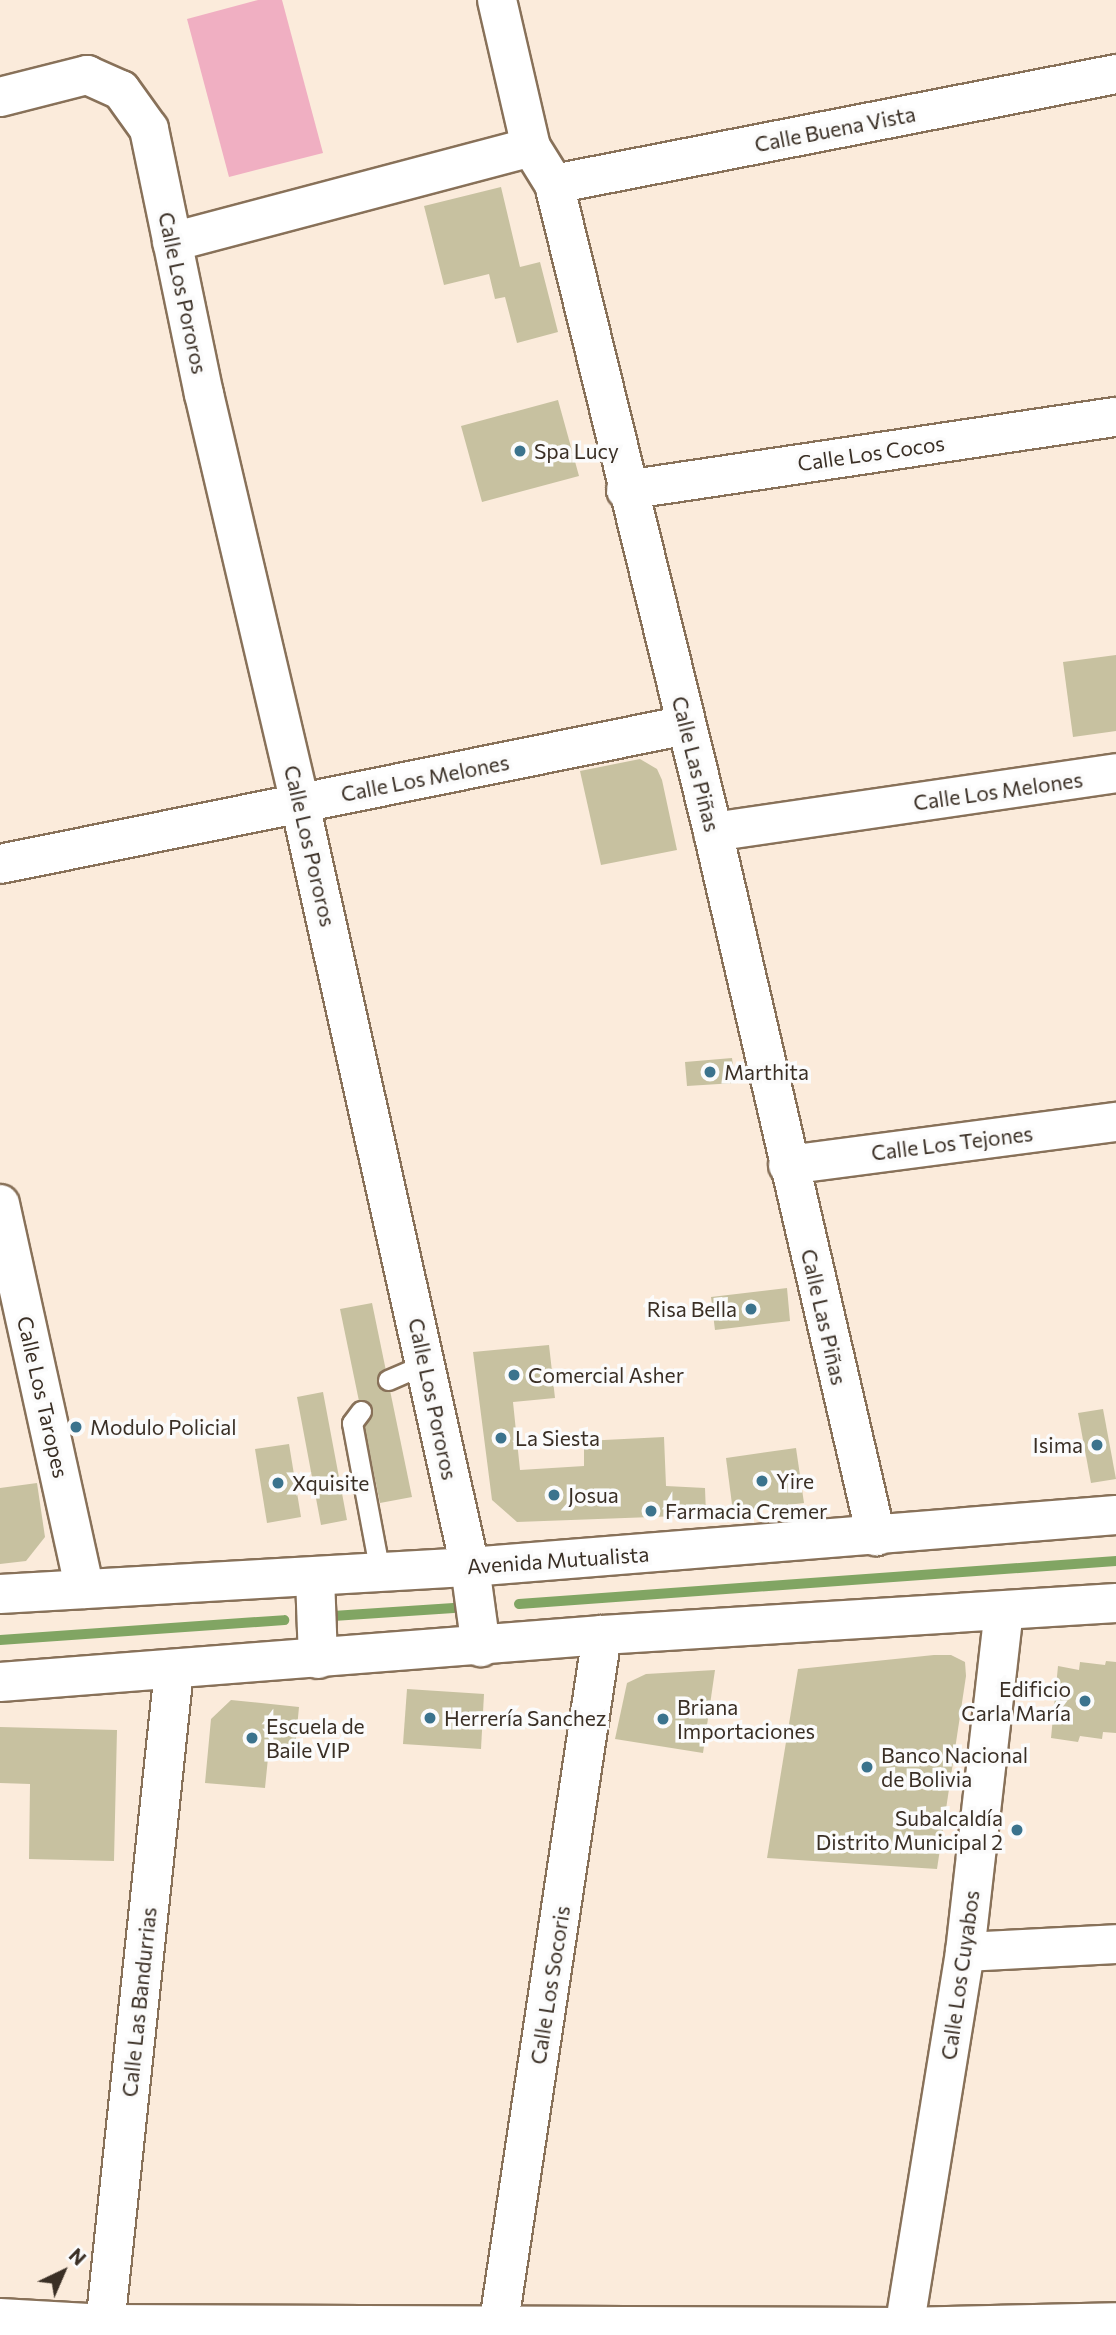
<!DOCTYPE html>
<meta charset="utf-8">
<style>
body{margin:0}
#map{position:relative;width:1116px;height:2335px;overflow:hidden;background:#fbebdb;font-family:Commissioner,sans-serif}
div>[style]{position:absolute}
.green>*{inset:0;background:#f0afc2}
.stream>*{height:10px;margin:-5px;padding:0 5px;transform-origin:5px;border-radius:5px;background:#81a563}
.building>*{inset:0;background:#c7c1a0}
.roads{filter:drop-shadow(2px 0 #887159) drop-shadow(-2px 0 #887159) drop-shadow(0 2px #887159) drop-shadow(0 -2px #887159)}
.lane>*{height:19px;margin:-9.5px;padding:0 9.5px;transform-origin:9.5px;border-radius:9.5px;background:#fff}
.street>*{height:38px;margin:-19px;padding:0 19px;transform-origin:19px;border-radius:19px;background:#fff}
.secondary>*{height:38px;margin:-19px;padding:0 19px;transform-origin:19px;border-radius:19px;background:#fff}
.dots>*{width:19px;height:19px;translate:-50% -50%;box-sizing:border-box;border:4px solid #fbfbfb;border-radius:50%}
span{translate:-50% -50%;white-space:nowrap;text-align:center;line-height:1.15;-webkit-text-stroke:7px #fbfbfb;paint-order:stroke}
.street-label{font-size:21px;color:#3a2f25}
.poi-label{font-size:21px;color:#3a2f25}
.left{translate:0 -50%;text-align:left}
.right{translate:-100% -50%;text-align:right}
.north{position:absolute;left:28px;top:2237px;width:70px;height:70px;-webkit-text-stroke:5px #fbfbfb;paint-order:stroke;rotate:44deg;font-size:19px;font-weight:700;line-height:28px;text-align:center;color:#3a2f25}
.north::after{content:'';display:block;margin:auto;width:24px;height:32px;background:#3a2f25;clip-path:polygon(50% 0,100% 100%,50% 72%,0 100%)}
</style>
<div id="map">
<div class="green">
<div style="clip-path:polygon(258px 0,282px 0,323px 153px,229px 177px,187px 19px)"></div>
</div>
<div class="stream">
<div style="left:519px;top:1604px;width:599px;rotate:-4.12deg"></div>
<div style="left:333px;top:1616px;width:121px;rotate:-3.8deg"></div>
<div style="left:0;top:1640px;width:285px;rotate:-4deg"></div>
</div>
<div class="building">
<div style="clip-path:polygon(501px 187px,520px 267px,540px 262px,558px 332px,517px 343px,505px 297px,495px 299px,489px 274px,444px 285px,424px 206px)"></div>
<div style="clip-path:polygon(558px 400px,579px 476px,482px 502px,461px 426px)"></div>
<div style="clip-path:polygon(1116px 655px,1116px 731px,1073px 737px,1063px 662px)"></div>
<div style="clip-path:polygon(640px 759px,657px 769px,662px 780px,677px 850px,601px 865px,580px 771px)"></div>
<div style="clip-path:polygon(732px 1058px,735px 1083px,687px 1086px,685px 1062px)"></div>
<div style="clip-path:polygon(787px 1288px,790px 1321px,715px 1330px,711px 1297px)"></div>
<div style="clip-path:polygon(372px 1303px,412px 1497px,380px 1503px,340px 1309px)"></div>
<div style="clip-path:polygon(549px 1345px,555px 1398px,513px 1402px,520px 1470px,584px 1466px,584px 1441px,664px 1437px,666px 1486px,705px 1488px,706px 1515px,517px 1522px,492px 1500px,473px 1352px)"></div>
<div style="clip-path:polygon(323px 1392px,347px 1520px,321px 1525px,297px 1397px)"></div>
<div style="clip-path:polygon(1103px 1409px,1116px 1479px,1091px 1483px,1078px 1413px)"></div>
<div style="clip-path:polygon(289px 1444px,301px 1517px,267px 1523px,255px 1449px)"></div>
<div style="clip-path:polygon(796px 1448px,804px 1503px,733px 1512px,726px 1458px)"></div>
<div style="clip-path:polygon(37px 1483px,45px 1537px,26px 1561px,0 1564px,0 1488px)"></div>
<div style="clip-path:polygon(934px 1655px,951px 1655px,965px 1662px,966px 1676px,937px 1869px,767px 1858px,798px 1669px)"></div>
<div style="clip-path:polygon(1106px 1661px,1116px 1662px,1116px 1733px,1103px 1732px,1102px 1739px,1080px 1736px,1078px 1742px,1051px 1738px,1058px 1666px,1079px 1670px,1080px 1662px,1105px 1665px)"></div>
<div style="clip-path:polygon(715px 1670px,703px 1753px,615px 1739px,627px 1683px,646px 1674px)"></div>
<div style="clip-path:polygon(407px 1689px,484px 1694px,481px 1749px,403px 1744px)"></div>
<div style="clip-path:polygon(231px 1700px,299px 1707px,294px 1760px,268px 1758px,265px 1788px,205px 1783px,211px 1719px)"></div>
<div style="clip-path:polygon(0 1727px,117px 1730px,114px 1861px,29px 1859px,30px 1784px,0 1783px)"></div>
</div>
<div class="roads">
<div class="lane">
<div style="left:388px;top:1380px;width:40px;rotate:-23.4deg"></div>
<div style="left:361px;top:1411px;width:15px;rotate:127deg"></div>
<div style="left:352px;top:1423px;width:153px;rotate:79.4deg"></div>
</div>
<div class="street">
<div style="left:497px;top:0;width:151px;rotate:77deg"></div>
<div style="left:531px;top:147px;width:44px;rotate:58.1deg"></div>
<div style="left:554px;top:184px;width:667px;rotate:76.21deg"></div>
<div style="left:713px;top:832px;width:723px;rotate:76.96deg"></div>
<div style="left:0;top:97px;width:90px;rotate:-14.2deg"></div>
<div style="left:87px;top:75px;width:37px;rotate:24deg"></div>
<div style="left:121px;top:90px;width:48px;rotate:54.3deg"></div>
<div style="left:149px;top:129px;width:271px;rotate:78.3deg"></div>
<div style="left:204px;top:394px;width:421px;rotate:76.8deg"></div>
<div style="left:300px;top:804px;width:782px;rotate:77.44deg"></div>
<div style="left:470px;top:1567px;width:81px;rotate:82.2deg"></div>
<div style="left:554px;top:184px;width:573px;rotate:-11.07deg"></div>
<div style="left:172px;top:242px;width:371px;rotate:-14.8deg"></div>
<div style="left:626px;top:490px;width:495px;rotate:-8.5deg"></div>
<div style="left:713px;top:832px;width:407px;rotate:-8.3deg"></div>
<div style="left:0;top:864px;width:700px;rotate:-11.45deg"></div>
<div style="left:788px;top:1165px;width:331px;rotate:-7.5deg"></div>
<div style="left:0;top:1204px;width:394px;rotate:77.6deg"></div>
<div style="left:965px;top:1952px;width:151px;rotate:-3deg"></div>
<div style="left:0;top:2318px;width:106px;rotate:3.2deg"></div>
<div style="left:106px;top:2324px;width:797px;rotate:0.22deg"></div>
<div style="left:903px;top:2327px;width:213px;rotate:-1.3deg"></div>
<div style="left:104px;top:2335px;width:669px;rotate:-83.99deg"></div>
<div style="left:497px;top:2335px;width:708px;rotate:-81.47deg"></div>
<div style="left:903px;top:2335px;width:388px;rotate:-80.8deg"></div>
<div style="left:965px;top:1952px;width:342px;rotate:-83.5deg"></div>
</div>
<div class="secondary">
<div style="left:315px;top:1577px;width:82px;rotate:87.9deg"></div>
<div style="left:0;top:1594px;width:471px;rotate:-3.3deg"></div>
<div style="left:470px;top:1567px;width:648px;rotate:-4.6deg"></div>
<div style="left:0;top:1682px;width:604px;rotate:-4.46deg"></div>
<div style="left:602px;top:1635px;width:515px;rotate:-3.56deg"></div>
</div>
</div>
<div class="dots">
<div style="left:520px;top:451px;background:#3b738d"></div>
<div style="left:710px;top:1072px;background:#3b738d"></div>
<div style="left:751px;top:1309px;background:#3b738d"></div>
<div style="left:514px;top:1375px;background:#3b738d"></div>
<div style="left:76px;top:1427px;background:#3b738d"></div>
<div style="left:501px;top:1438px;background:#3b738d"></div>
<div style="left:1097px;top:1445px;background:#3b738d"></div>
<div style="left:762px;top:1481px;background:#3b738d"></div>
<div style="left:278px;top:1483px;background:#3b738d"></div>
<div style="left:554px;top:1495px;background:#3b738d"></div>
<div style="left:651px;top:1511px;background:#3b738d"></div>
<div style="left:1085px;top:1701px;background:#3b738d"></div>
<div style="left:430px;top:1718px;background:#3b738d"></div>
<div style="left:663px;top:1719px;background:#3b738d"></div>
<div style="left:252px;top:1738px;background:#3b738d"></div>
<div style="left:867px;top:1767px;background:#3b738d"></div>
<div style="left:1017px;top:1830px;background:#3b738d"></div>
</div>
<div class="street-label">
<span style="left:835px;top:129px;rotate:-11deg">Calle Buena Vista</span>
<span style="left:183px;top:293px;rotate:78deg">Calle Los Pororos</span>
<span style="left:871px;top:453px;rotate:-8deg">Calle Los Cocos</span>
<span style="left:696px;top:764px;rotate:76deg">Calle Las Piñas</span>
<span style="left:425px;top:778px;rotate:-11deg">Calle Los Melones</span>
<span style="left:998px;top:791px;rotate:-8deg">Calle Los Melones</span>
<span style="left:310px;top:846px;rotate:77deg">Calle Los Pororos</span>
<span style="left:952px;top:1143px;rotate:-7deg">Calle Los Tejones</span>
<span style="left:824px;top:1317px;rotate:77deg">Calle Las Piñas</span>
<span style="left:43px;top:1397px;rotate:77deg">Calle Los Taropes</span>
<span style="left:433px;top:1399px;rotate:78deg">Calle Los Pororos</span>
<span style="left:558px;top:1560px;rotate:-4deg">Avenida Mutualista</span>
<span style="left:960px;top:1975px;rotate:-82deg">Calle Los Cuyabos</span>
<span style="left:550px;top:1985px;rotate:-81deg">Calle Los Socoris</span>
<span style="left:139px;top:2002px;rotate:-84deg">Calle Las Bandurrias</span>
</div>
<div class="poi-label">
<span class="left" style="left:534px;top:451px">Spa Lucy</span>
<span class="left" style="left:724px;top:1072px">Marthita</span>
<span class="right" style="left:737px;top:1309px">Risa Bella</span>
<span class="left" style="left:528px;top:1375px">Comercial Asher</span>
<span class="left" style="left:90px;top:1427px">Modulo Policial</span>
<span class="left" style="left:515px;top:1438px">La Siesta</span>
<span class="right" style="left:1083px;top:1445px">Isima</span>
<span class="left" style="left:776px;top:1481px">Yire</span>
<span class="left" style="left:292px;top:1483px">Xquisite</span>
<span class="left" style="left:568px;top:1495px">Josua</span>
<span class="left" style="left:665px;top:1511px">Farmacia Cremer</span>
<span class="right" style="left:1071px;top:1701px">Edificio<br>Carla María</span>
<span class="left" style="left:677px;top:1719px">Briana<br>Importaciones</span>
<span class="left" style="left:444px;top:1718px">Herrería Sanchez</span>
<span class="left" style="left:266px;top:1738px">Escuela de<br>Baile VIP</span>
<span class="left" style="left:881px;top:1767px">Banco Nacional<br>de Bolivia</span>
<span class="right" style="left:1003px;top:1830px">Subalcaldía<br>Distrito Municipal 2</span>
</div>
<div class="north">N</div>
</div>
